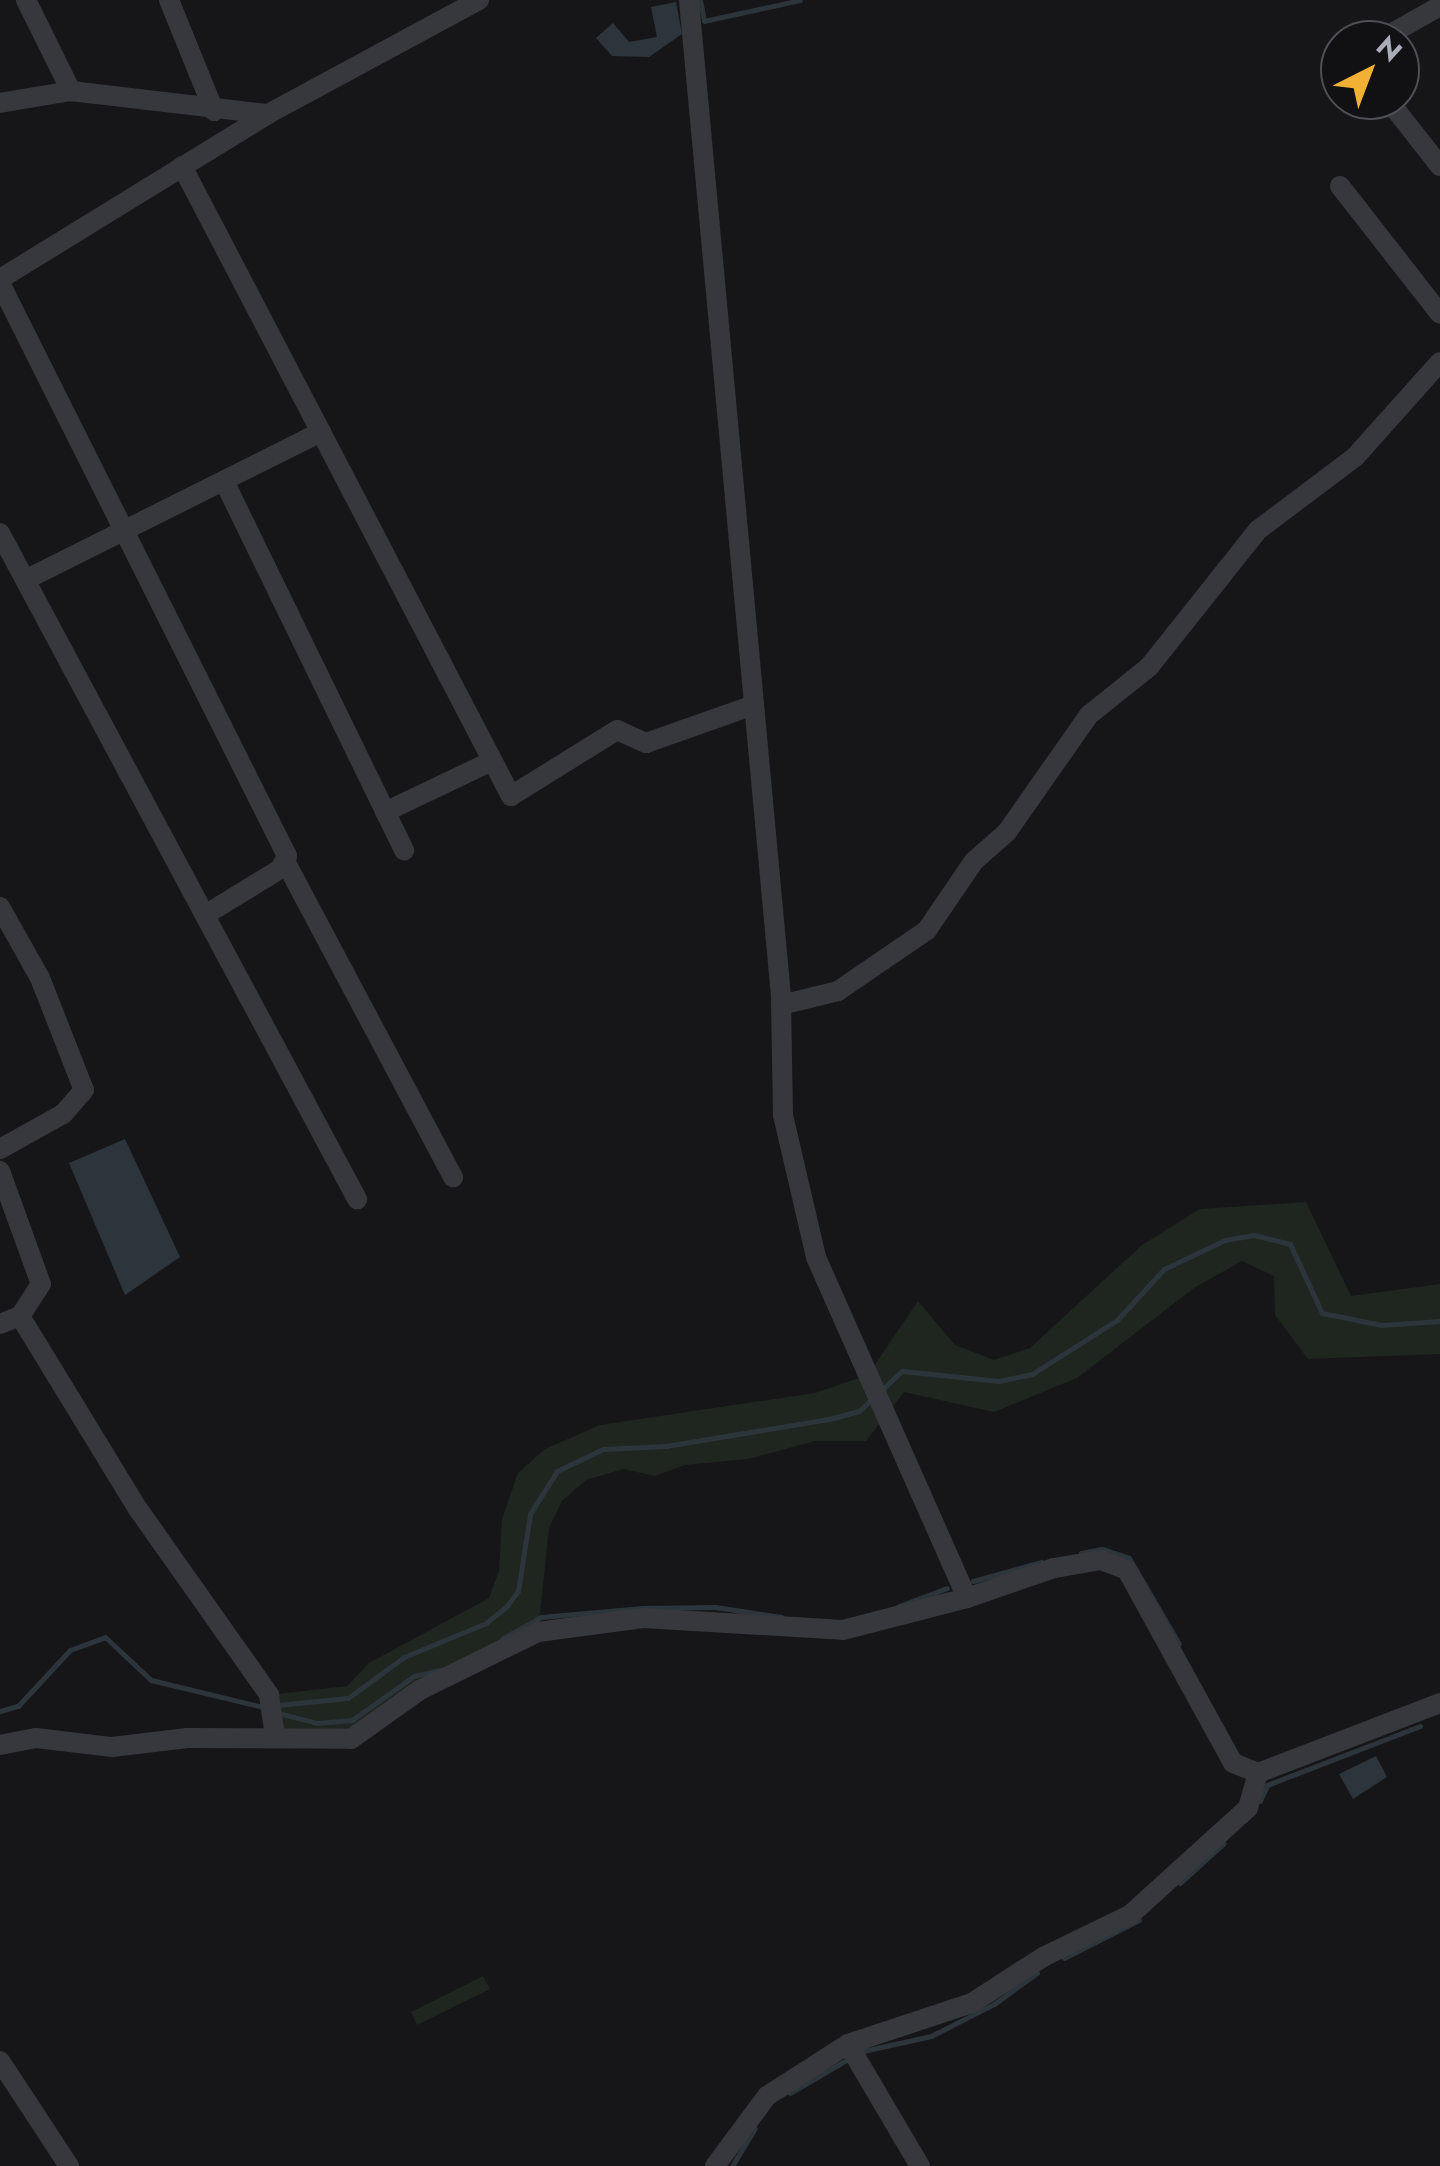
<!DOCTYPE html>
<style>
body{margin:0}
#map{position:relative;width:1440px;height:2166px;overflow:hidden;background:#161618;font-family:Jost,sans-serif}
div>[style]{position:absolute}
.green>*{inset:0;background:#1e261f}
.water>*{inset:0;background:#2c353c}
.stream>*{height:5px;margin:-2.5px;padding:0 2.5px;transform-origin:2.5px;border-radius:2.5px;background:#2c353c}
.street>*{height:20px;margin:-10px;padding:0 10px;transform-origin:10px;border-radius:10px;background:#37383d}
span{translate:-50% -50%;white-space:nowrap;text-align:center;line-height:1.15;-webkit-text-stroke:8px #111113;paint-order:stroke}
.north{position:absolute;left:1320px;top:20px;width:100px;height:100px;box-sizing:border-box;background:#111113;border:2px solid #4d4f55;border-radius:50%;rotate:42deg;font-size:28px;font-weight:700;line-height:40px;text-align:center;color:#a8adb8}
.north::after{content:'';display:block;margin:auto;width:35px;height:45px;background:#f2b134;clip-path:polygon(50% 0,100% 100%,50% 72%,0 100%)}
</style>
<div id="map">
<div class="green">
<div style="clip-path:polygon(1306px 1202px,1351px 1296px,1440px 1284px,1440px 1354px,1308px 1359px,1275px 1315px,1274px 1276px,1242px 1261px,1194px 1288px,1077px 1378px,994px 1412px,904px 1392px,866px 1441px,815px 1441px,748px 1459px,685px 1465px,655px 1476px,623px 1469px,586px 1480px,562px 1501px,549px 1528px,538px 1632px,351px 1739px,275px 1736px,269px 1695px,347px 1686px,369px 1663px,489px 1598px,499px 1571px,502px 1519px,518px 1473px,545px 1449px,600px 1425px,815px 1393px,868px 1375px,918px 1301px,955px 1345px,994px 1360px,1030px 1348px,1142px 1245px,1200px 1209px)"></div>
<div style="clip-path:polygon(483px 1976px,490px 1989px,417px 2025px,411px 2012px)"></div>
</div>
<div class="water">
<div style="clip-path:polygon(676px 2px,682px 34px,649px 57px,612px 56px,596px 38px,613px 23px,629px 42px,657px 37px,651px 7px)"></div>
<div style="clip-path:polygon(125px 1139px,180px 1257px,125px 1295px,69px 1163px)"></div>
<div style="clip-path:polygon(1376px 1756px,1387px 1777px,1353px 1799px,1339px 1774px)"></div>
</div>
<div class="stream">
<div style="left:700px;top:0;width:21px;rotate:79deg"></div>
<div style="left:704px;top:21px;width:98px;rotate:-12.3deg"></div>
<div style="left:882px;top:1390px;width:28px;rotate:-44deg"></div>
<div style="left:902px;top:1371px;width:98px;rotate:5.9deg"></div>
<div style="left:999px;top:1381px;width:34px;rotate:-12deg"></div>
<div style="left:1032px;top:1374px;width:101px;rotate:-32.4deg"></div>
<div style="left:1117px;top:1320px;width:69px;rotate:-47.3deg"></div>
<div style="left:1164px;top:1269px;width:68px;rotate:-25.4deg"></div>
<div style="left:1225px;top:1240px;width:29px;rotate:-10deg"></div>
<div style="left:1254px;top:1235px;width:37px;rotate:14deg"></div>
<div style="left:1290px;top:1244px;width:76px;rotate:65.1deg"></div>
<div style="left:1322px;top:1313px;width:61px;rotate:11.3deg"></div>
<div style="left:1382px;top:1325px;width:58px;rotate:-3.9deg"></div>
<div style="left:1081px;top:1553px;width:21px;rotate:-11deg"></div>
<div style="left:1102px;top:1549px;width:28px;rotate:18deg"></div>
<div style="left:1129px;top:1558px;width:99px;rotate:59.8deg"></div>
<div style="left:973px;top:1581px;width:71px;rotate:-15.6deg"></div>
<div style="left:899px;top:1606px;width:51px;rotate:-20.6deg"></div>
<div style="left:503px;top:1638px;width:43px;rotate:-28.9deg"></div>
<div style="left:541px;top:1617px;width:102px;rotate:-5deg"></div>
<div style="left:643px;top:1608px;width:72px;rotate:-0.8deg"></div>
<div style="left:715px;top:1607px;width:67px;rotate:8.6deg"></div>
<div style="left:278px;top:1705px;width:70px;rotate:-5.7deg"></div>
<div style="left:348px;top:1698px;width:69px;rotate:-36.2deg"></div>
<div style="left:404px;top:1657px;width:89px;rotate:-22.5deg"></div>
<div style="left:486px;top:1623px;width:27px;rotate:-39deg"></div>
<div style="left:507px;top:1606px;width:19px;rotate:-54deg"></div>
<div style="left:518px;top:1591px;width:78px;rotate:-81.1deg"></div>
<div style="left:530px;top:1514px;width:51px;rotate:-57.9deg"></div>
<div style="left:557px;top:1471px;width:51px;rotate:-25.6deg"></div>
<div style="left:603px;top:1449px;width:63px;rotate:-2.7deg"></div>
<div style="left:666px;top:1446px;width:165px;rotate:-9.4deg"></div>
<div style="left:829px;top:1419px;width:31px;rotate:-15deg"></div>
<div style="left:859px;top:1411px;width:21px;rotate:-43deg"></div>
<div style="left:0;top:1711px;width:19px;rotate:-16deg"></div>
<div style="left:18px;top:1706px;width:76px;rotate:-47.1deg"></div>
<div style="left:70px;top:1650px;width:37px;rotate:-20deg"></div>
<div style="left:105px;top:1637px;width:63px;rotate:43.1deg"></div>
<div style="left:151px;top:1680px;width:115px;rotate:13.6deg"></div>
<div style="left:278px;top:1713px;width:40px;rotate:14.4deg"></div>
<div style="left:317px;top:1723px;width:35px;rotate:-5deg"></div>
<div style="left:352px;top:1720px;width:76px;rotate:-35.4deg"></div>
<div style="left:414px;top:1676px;width:27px;rotate:-13deg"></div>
<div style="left:1260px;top:1801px;width:17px;rotate:-66deg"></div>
<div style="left:1267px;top:1785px;width:164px;rotate:-21.1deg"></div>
<div style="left:1180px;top:1883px;width:59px;rotate:-42.3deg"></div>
<div style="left:1064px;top:1958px;width:84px;rotate:-26.9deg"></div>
<div style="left:863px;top:2051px;width:70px;rotate:-12.4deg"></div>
<div style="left:931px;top:2036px;width:71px;rotate:-26.9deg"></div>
<div style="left:994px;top:2004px;width:53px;rotate:-35.8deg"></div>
<div style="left:790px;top:2093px;width:67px;rotate:-30.4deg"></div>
<div style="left:732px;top:2166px;width:44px;rotate:-58.8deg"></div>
</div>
<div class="street">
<div style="left:26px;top:0;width:102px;rotate:63.7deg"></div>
<div style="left:169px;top:0;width:120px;rotate:67.9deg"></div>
<div style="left:1380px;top:40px;width:69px;rotate:-29.5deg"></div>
<div style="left:1388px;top:100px;width:84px;rotate:51.8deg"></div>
<div style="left:0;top:103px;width:72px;rotate:-9.6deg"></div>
<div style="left:71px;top:91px;width:198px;rotate:6.7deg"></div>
<div style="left:182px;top:166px;width:711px;rotate:62.43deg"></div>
<div style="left:511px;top:796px;width:125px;rotate:-31.9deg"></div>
<div style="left:617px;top:730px;width:32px;rotate:24deg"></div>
<div style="left:646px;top:743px;width:114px;rotate:-19.4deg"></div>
<div style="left:1340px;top:186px;width:162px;rotate:52deg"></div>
<div style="left:0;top:279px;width:315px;rotate:-31.6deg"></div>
<div style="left:268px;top:114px;width:240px;rotate:-28.4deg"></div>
<div style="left:0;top:283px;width:641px;rotate:63.39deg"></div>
<div style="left:287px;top:856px;width:15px;rotate:118deg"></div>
<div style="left:280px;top:869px;width:88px;rotate:148.5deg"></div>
<div style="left:224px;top:481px;width:411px;rotate:64deg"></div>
<div style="left:0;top:533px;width:756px;rotate:61.81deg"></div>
<div style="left:27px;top:579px;width:329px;rotate:-26.6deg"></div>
<div style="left:385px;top:812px;width:119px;rotate:-25.5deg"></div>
<div style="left:286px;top:863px;width:356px;rotate:62deg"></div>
<div style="left:0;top:907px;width:81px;rotate:60.6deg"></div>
<div style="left:40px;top:978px;width:120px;rotate:68.6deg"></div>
<div style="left:84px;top:1090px;width:32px;rotate:131deg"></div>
<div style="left:63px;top:1114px;width:72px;rotate:150.9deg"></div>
<div style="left:781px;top:1005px;width:59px;rotate:-13.8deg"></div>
<div style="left:838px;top:991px;width:108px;rotate:-34.4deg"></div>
<div style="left:927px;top:930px;width:83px;rotate:-55.7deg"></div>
<div style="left:974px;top:861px;width:44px;rotate:-41.3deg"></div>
<div style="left:1007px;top:832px;width:143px;rotate:-55deg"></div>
<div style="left:1089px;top:715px;width:77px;rotate:-38.7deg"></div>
<div style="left:1149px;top:667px;width:175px;rotate:-51.5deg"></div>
<div style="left:1258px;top:530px;width:121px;rotate:-37deg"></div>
<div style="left:1355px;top:457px;width:127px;rotate:-48.2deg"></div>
<div style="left:0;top:1171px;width:120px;rotate:70.1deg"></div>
<div style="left:41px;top:1284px;width:38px;rotate:123deg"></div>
<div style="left:0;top:1324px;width:22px;rotate:-22deg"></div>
<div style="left:20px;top:1316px;width:226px;rotate:58.6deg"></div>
<div style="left:138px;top:1509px;width:228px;rotate:54.8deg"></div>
<div style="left:269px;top:1695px;width:41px;rotate:81.7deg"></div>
<div style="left:0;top:1745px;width:37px;rotate:-11deg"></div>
<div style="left:36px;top:1738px;width:77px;rotate:6.8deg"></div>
<div style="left:112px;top:1747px;width:76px;rotate:-6.8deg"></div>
<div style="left:187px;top:1738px;width:164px;rotate:0.3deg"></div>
<div style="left:351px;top:1739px;width:85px;rotate:-35.4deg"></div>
<div style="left:420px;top:1690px;width:131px;rotate:-26.2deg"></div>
<div style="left:538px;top:1632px;width:106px;rotate:-7.6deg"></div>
<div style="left:643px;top:1618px;width:200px;rotate:3.4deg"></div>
<div style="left:843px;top:1630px;width:128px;rotate:-14.5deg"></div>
<div style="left:967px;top:1598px;width:373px;rotate:-113.9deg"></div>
<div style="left:816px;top:1257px;width:146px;rotate:-103.1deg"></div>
<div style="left:783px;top:1115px;width:119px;rotate:-91deg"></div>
<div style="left:781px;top:996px;width:1000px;rotate:-95.28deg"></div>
<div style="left:1258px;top:1773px;width:195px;rotate:-21deg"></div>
<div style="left:848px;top:2044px;width:131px;rotate:-18.3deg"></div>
<div style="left:972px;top:2003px;width:85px;rotate:-32.9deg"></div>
<div style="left:1043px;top:1957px;width:97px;rotate:-25.8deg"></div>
<div style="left:1130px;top:1915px;width:159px;rotate:-42.2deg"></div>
<div style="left:1248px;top:1808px;width:36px;rotate:-74deg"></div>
<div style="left:1258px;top:1773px;width:27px;rotate:-158deg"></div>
<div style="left:1233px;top:1763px;width:220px;rotate:-118.8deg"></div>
<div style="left:1127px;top:1570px;width:28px;rotate:-159deg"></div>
<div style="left:1101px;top:1560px;width:48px;rotate:170.3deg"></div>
<div style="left:1054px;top:1568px;width:92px;rotate:161deg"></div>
<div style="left:0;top:2061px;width:126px;rotate:56.7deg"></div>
<div style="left:715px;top:2166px;width:87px;rotate:-53.4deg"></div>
<div style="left:767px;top:2096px;width:96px;rotate:-32.7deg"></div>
<div style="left:848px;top:2044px;width:142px;rotate:59.5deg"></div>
</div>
<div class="north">N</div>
</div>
